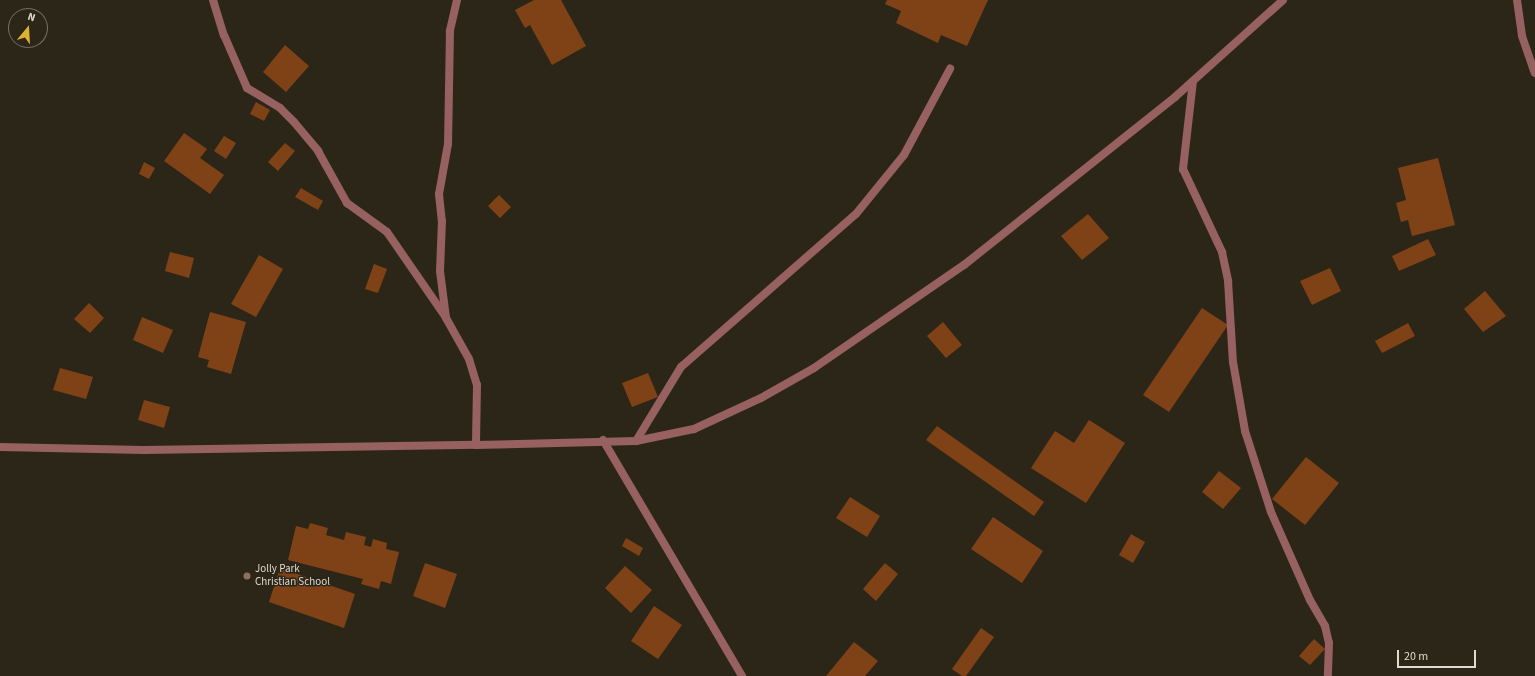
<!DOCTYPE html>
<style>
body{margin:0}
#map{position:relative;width:1535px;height:676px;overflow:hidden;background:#2c2618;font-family:"Source Sans 3",sans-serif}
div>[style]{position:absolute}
.building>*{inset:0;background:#7f4216}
.minor>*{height:8px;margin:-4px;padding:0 4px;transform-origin:4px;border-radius:4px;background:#976061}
.dots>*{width:11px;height:11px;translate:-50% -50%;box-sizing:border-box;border:2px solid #2c2618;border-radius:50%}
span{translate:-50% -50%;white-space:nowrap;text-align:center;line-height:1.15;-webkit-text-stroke:3px #2c2618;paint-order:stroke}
.poi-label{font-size:11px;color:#dedad1}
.left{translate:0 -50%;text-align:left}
.north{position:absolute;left:8px;top:8px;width:40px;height:40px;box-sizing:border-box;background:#2c2618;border:1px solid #736e62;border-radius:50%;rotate:18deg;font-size:11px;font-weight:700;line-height:16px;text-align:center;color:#dedad1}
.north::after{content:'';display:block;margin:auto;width:14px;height:18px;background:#deb133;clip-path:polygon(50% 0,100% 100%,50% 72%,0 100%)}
.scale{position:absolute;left:1397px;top:650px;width:79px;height:18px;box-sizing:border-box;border:2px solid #dedad1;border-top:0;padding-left:5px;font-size:12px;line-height:14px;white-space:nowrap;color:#dedad1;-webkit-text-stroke:3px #2c2618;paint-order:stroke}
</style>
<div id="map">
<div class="building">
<div style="clip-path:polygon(534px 0,561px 0,586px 46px,552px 65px,530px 25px,525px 28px,515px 10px)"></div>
<div style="clip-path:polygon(887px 0,988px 0,967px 46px,941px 35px,938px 43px,896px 23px,901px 11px,885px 4px)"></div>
<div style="clip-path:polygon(285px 45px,309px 66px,286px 92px,263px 72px)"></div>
<div style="clip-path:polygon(256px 102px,270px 110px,264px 121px,250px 114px)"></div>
<div style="clip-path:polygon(184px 133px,207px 149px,200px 158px,224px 175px,210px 194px,164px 161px)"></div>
<div style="clip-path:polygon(224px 136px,236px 143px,226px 159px,214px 151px)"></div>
<div style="clip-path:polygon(285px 143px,295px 151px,278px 171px,268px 162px)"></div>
<div style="clip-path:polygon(1438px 158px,1455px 225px,1412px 236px,1408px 220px,1401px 222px,1396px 203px,1406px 200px,1398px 168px)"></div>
<div style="clip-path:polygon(144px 162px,155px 168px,149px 179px,139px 174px)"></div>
<div style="clip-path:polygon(301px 188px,323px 201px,318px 210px,295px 197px)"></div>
<div style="clip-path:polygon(499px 195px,511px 207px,500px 218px,488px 206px)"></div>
<div style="clip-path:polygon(1088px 214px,1109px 238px,1082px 260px,1061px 236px)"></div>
<div style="clip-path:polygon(1428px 239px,1436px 255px,1399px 271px,1392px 256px)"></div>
<div style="clip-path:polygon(170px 252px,194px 258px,189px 278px,165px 271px)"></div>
<div style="clip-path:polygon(259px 255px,283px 269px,256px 317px,231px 304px)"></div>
<div style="clip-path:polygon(374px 264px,387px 269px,378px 293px,365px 289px)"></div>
<div style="clip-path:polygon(1330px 268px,1341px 291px,1312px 305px,1300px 281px)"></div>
<div style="clip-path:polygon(1485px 291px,1506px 316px,1483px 332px,1464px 309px)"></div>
<div style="clip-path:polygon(89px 303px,104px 318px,90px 333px,74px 319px)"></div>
<div style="clip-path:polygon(1202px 308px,1228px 325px,1169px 412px,1143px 395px)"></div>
<div style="clip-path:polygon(210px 312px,246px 322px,231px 374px,207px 367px,209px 360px,198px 357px)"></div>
<div style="clip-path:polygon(142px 317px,173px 330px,163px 353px,133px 340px)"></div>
<div style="clip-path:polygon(943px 322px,962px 345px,946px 358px,927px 336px)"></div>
<div style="clip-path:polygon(1408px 323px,1415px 336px,1382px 353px,1375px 341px)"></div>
<div style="clip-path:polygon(60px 368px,93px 377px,86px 399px,53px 390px)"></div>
<div style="clip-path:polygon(648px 373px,658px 397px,632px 407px,622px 383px)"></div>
<div style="clip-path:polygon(144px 400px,170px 407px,164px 428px,138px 420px)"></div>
<div style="clip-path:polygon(1089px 420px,1125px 443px,1086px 503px,1031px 468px,1055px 431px,1074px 443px)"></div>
<div style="clip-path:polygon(937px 426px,1044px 502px,1034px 516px,926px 440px)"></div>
<div style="clip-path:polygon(1306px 457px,1339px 483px,1305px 525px,1272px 499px)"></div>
<div style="clip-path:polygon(1219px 471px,1241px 488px,1223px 509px,1202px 492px)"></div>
<div style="clip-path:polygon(850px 497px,880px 516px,867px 537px,836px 518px)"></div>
<div style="clip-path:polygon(993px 517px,1043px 551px,1022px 583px,971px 549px)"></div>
<div style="clip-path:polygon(310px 523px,328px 528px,326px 535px,344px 540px,346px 532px,366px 537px,364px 545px,371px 547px,373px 539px,387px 543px,386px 549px,399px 552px,391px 584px,381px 581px,379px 589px,361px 584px,363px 579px,288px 560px,296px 526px,308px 529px)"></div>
<div style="clip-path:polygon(1131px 534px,1145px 542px,1133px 563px,1119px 555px)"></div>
<div style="clip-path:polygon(626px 538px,643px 548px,639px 556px,622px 546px)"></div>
<div style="clip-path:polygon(425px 563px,457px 574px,445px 608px,413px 596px)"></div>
<div style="clip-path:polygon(885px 563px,898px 574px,876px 601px,863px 589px)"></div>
<div style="clip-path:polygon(625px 566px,652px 590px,631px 613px,605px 588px)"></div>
<div style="clip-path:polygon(280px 568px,355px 594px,344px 628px,269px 602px)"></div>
<div style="clip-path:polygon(654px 606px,682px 625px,658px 659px,631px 641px)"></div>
<div style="clip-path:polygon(981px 628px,994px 637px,966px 676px,962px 676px,952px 669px)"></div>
<div style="clip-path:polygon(1314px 639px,1325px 649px,1310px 665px,1299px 656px)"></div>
<div style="clip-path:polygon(854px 642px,878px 661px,865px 676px,826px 676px)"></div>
</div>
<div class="minor">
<div style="left:213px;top:0;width:37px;rotate:73deg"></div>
<div style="left:224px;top:35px;width:58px;rotate:66.5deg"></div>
<div style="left:247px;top:88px;width:39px;rotate:31deg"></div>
<div style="left:280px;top:108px;width:20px;rotate:45deg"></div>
<div style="left:294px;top:122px;width:38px;rotate:50deg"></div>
<div style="left:318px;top:151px;width:60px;rotate:60.9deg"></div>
<div style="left:347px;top:203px;width:49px;rotate:35.9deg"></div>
<div style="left:387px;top:232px;width:102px;rotate:55.4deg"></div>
<div style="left:457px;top:0;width:32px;rotate:103deg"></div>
<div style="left:450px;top:31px;width:113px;rotate:91deg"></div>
<div style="left:448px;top:144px;width:51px;rotate:100.2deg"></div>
<div style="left:439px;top:194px;width:27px;rotate:84deg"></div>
<div style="left:442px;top:221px;width:50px;rotate:92.3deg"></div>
<div style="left:440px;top:271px;width:47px;rotate:82.7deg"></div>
<div style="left:446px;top:318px;width:47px;rotate:60.7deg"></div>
<div style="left:469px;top:359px;width:27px;rotate:73deg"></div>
<div style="left:477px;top:385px;width:60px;rotate:91deg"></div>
<div style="left:1517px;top:0;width:36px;rotate:82deg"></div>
<div style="left:1522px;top:36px;width:39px;rotate:71deg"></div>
<div style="left:1193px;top:81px;width:89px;rotate:96.5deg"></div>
<div style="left:1183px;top:169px;width:92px;rotate:64.8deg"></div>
<div style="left:1222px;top:252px;width:30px;rotate:78deg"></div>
<div style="left:1228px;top:281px;width:81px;rotate:86.5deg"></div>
<div style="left:1233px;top:362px;width:70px;rotate:80.1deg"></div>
<div style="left:1245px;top:431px;width:85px;rotate:72.2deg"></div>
<div style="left:1271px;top:512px;width:96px;rotate:66.1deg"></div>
<div style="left:1310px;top:600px;width:30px;rotate:60deg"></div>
<div style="left:1325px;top:626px;width:17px;rotate:77deg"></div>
<div style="left:1329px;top:643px;width:33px;rotate:92deg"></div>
<div style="left:603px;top:440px;width:274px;rotate:59.5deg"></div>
<div style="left:636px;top:441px;width:87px;rotate:-58.7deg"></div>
<div style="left:681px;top:367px;width:232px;rotate:-41.2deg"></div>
<div style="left:856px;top:214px;width:76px;rotate:-50.9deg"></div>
<div style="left:904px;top:155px;width:98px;rotate:-61.9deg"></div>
<div style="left:0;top:447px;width:144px;rotate:1.2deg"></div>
<div style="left:144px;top:450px;width:332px;rotate:-0.9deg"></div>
<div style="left:476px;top:445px;width:160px;rotate:-1.4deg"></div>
<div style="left:636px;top:441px;width:59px;rotate:-11.7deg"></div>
<div style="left:694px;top:429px;width:74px;rotate:-24.8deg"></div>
<div style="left:761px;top:398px;width:61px;rotate:-29.5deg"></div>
<div style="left:814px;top:368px;width:182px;rotate:-34.5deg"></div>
<div style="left:964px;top:265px;width:270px;rotate:-38.5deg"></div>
<div style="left:1175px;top:97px;width:145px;rotate:-41.9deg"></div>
</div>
<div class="dots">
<div style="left:247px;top:576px;background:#8d6e63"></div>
</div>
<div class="poi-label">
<span class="left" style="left:255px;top:576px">Jolly Park<br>Christian School</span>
</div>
<div class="north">N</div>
<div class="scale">20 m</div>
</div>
